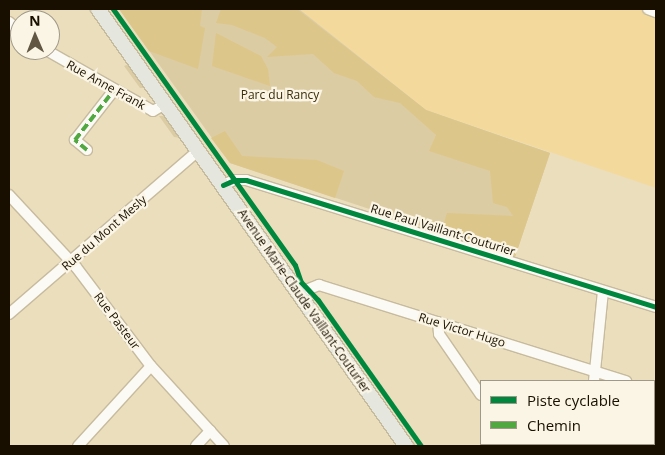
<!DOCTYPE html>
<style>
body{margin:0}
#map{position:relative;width:665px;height:455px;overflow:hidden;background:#ebdebd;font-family:"Open Sans",sans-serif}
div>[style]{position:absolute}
.built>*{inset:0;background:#f3da9c}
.green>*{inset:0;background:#dccca3}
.forest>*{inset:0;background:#ddc689}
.roads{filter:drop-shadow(1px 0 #c7bb9e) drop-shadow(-1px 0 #c7bb9e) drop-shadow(0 1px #c7bb9e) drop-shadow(0 -1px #c7bb9e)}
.minor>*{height:10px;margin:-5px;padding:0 5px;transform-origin:5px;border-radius:5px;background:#fcfaf5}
.major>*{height:14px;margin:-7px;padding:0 7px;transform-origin:7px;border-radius:7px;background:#e5e7df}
.quiet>*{height:4px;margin-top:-2px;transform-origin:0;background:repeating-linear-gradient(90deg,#52a840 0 8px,transparent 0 12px)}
.cycleway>*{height:5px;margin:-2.5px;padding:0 2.5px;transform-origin:2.5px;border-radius:2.5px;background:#00873e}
span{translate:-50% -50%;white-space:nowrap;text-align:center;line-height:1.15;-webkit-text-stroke:4.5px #fbf5e6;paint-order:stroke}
.street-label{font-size:12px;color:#180f00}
.park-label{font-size:12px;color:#3b2d08}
.frame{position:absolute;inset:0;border:10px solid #180f00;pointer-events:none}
.legend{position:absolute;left:480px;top:380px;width:175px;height:65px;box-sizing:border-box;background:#fbf5e6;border:1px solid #a0998a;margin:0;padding:6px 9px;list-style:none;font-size:15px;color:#180f00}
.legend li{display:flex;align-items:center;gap:10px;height:25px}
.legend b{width:25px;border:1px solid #a0998a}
.north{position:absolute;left:10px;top:10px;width:50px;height:50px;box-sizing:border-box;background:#fbf5e6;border:1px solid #a0998a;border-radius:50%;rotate:359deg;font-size:14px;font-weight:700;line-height:20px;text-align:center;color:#180f00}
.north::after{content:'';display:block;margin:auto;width:18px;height:22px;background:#625742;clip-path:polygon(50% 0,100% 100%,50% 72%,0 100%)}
</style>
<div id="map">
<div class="built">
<div style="clip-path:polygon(299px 9px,656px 9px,656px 188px,426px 110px)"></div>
<div style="clip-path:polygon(654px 438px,656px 446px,595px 446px,654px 444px)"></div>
</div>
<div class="green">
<div style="clip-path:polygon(119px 9px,299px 9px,426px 110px,550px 153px,515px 257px,230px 163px)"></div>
<div style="clip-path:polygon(129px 64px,146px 86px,144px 88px,140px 88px,124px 66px)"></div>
<div style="clip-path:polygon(159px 116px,166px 116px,181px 138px,174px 137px)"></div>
</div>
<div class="forest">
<div style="clip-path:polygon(119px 9px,202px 9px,200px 26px,205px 28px,198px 69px,149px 51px)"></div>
<div style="clip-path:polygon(221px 9px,297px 9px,426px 110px,550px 153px,515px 257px,441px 233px,447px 213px,513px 216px,507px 207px,493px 203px,490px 171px,429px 151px,436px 135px,400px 103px,374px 97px,357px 81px,334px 73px,313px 54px,267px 57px,277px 47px,265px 38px,232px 25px,216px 23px)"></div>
<div style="clip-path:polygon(216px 33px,261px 56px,268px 69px,270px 86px,212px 66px)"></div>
<div style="clip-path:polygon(225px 131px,242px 156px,317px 160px,344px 171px,335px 198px,230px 163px,211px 138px)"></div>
</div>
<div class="roads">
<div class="minor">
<div style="left:648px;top:9px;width:9px;rotate:21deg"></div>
<div style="left:9px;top:22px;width:15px;rotate:42deg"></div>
<div style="left:46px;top:50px;width:123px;rotate:29.7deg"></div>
<div style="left:153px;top:111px;width:14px;rotate:-30deg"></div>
<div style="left:87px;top:150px;width:16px;rotate:-140deg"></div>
<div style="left:75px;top:140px;width:63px;rotate:-52deg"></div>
<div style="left:223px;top:185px;width:12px;rotate:-24deg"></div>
<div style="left:234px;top:180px;width:12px"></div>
<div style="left:246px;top:180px;width:429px;rotate:17.2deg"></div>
<div style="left:9px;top:195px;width:98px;rotate:47.1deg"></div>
<div style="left:76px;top:267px;width:124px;rotate:52.9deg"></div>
<div style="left:151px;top:366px;width:108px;rotate:47.6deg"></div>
<div style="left:299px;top:293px;width:22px;rotate:-22deg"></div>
<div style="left:319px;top:285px;width:322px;rotate:17.4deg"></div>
<div style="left:9px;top:314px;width:250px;rotate:-40.8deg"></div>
<div style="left:438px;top:322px;width:12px;rotate:85deg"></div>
<div style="left:439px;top:334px;width:74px;rotate:55.5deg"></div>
<div style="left:594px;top:381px;width:90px;rotate:-84.3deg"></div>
<div style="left:654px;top:390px;width:2px;rotate:27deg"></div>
<div style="left:515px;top:444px;width:3px;rotate:45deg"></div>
<div style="left:78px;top:446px;width:108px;rotate:-47.6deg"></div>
<div style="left:196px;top:446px;width:21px;rotate:-47deg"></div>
<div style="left:589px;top:446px;width:2px;rotate:-90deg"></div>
</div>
<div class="major">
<div style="left:98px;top:9px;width:535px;rotate:54.82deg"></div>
</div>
</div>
<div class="quiet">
<div style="left:87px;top:150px;width:16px;rotate:-140deg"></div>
<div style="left:75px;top:140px;width:63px;rotate:-52deg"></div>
</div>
<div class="cycleway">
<div style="left:113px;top:9px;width:314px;rotate:54.6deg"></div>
<div style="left:295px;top:265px;width:18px;rotate:71deg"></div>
<div style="left:301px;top:282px;width:25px;rotate:47deg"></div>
<div style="left:318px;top:300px;width:179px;rotate:54.8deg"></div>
<div style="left:223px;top:185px;width:12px;rotate:-24deg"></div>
<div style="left:234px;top:180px;width:12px"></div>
<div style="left:246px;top:180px;width:429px;rotate:17.2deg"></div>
</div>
<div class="street-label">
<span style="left:106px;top:85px;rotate:29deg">Rue Anne Frank</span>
<span style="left:443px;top:230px;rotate:17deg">Rue Paul Vaillant-Couturier</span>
<span style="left:104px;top:233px;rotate:-41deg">Rue du Mont Mesly</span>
<span style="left:304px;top:301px;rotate:55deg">Avenue Marie-Claude Vaillant-Couturier</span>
<span style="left:117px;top:321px;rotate:53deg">Rue Pasteur</span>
<span style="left:462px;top:330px;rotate:17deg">Rue Victor Hugo</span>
</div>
<div class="park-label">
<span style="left:280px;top:95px">Parc du Rancy</span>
</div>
<div class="frame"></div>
<ul class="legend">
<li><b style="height:6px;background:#00873e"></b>Piste cyclable</li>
<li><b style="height:6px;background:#52a840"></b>Chemin</li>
</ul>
<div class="north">N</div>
</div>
